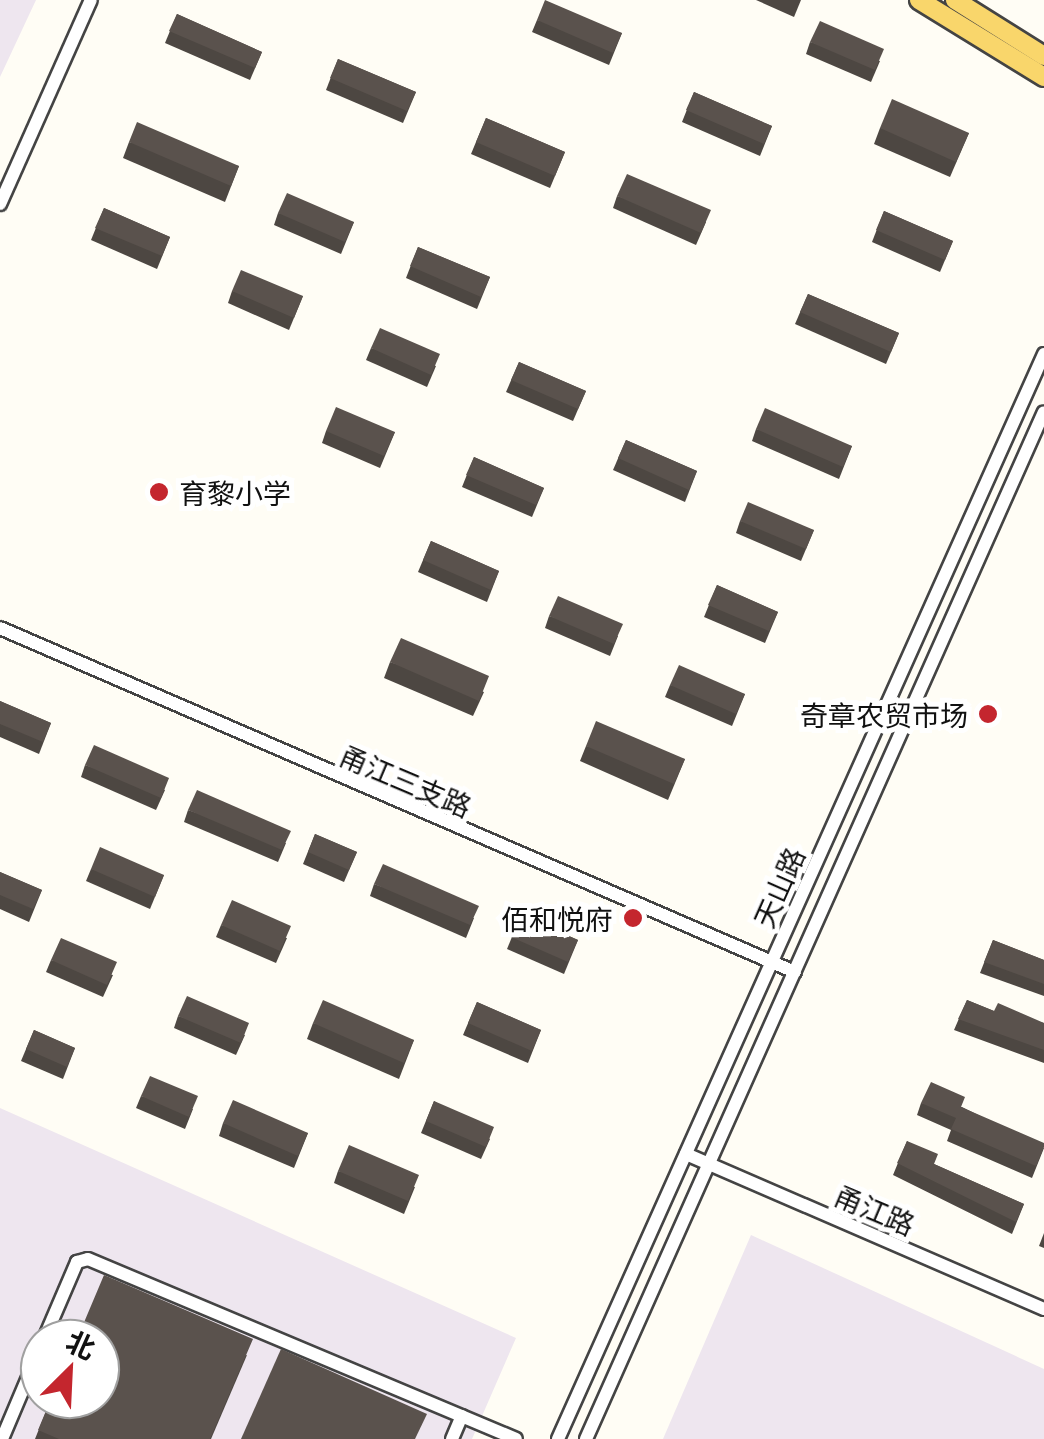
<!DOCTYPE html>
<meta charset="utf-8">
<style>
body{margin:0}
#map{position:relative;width:1044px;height:1439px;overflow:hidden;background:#fffdf5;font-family:Georgia,"Noto Sans SC",serif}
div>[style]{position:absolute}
.industrial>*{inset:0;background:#eee6ef}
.roads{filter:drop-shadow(2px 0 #444) drop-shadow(-2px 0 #444) drop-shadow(0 2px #444) drop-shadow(0 -2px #444)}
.minor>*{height:12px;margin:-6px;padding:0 6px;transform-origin:6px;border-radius:6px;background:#fff}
.major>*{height:18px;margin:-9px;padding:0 9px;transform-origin:9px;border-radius:9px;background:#f9d66b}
.wall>*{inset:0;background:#4d4742}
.building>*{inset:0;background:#5a524d}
.dots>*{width:28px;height:28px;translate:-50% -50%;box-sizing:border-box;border:5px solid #fff;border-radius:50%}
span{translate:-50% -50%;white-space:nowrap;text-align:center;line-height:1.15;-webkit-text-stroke:10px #fff;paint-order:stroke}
.poi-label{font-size:28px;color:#111}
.left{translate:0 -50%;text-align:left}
.right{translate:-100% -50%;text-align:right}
.street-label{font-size:28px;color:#111}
.north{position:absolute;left:20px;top:1319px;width:100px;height:100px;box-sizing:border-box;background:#fff;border:2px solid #a0a0a0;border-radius:50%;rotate:24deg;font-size:28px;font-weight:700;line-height:40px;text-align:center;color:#111}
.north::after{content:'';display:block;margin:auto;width:35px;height:45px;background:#c4262e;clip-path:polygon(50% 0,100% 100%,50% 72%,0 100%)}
</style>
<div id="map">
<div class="industrial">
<div style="clip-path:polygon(0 0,36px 0,0 77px)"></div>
<div style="clip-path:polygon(evenodd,0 1108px,516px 1338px,472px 1439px,0 1439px,0 1108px,40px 1339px,100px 1339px,100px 1399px,40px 1399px,40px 1339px)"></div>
<div style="clip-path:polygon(751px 1235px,1044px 1369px,1044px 1439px,663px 1439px)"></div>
</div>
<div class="roads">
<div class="minor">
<div style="left:0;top:204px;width:223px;rotate:-66deg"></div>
<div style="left:0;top:628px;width:866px;rotate:23.4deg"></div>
<div style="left:686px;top:1154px;width:390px;rotate:23.4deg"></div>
<div style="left:44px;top:1339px;width:84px;rotate:-66.8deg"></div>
<div style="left:77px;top:1262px;width:11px;rotate:-15deg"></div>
<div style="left:88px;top:1259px;width:464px;rotate:22.8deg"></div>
<div style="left:2px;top:1439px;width:98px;rotate:-67.1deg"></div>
<div style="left:452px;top:1439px;width:25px;rotate:-67deg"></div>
<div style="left:558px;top:1439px;width:1189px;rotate:-65.87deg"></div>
<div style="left:586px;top:1439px;width:1124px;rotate:-65.97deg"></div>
</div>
<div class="major">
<div style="left:919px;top:0;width:147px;rotate:31.6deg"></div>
<div style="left:955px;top:0;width:105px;rotate:32.2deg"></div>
</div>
</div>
<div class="wall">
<div style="clip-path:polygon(756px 0,801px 0,794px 17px)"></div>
<div style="clip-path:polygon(177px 14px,262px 52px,250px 80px,165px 43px)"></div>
<div style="clip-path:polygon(537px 20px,622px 33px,609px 65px,532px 32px)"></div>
<div style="clip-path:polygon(810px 42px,880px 61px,871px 82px,806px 54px)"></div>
<div style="clip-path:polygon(338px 59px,416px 92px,403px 123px,326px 90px)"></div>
<div style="clip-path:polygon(694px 92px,772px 126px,760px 156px,682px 122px)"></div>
<div style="clip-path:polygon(486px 118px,565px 152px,550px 188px,471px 154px)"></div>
<div style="clip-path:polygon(880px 128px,969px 133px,950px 177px,874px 144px)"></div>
<div style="clip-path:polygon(129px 142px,239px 166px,225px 202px,123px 158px)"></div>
<div style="clip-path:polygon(617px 196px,706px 222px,696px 245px,613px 208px)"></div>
<div style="clip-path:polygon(104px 208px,170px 237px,157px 269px,91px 240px)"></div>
<div style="clip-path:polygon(884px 211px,953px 241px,940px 272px,872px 242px)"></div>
<div style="clip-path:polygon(278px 213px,354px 222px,341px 254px,274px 225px)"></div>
<div style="clip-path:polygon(418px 247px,490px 277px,477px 309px,406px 278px)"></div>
<div style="clip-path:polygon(232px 291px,303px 296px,289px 330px,228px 303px)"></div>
<div style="clip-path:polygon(808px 294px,899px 333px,886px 364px,795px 324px)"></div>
<div style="clip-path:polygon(371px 348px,436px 366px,427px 387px,366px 360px)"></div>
<div style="clip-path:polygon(519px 362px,586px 391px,573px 421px,506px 392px)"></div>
<div style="clip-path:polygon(756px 429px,852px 446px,839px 479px,752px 441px)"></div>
<div style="clip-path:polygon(326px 431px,395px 432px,380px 468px,322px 443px)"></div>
<div style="clip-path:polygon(626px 440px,697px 471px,685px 502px,613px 470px)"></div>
<div style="clip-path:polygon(474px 457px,544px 488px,532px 517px,462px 487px)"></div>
<div style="clip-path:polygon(740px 521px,814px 530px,801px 561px,736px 533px)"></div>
<div style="clip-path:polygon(431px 541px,499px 571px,487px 602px,418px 572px)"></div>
<div style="clip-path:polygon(717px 585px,778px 612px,765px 643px,704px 617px)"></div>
<div style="clip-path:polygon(549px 616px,618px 636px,610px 656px,545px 628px)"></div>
<div style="clip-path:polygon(390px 662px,484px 692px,473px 716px,384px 678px)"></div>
<div style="clip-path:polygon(670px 685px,745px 694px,732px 726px,665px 697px)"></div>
<div style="clip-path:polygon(0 701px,51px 723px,39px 754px,0 737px)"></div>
<div style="clip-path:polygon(586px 746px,685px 759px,668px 800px,580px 761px)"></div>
<div style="clip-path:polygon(85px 765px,165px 790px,156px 810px,81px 777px)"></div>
<div style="clip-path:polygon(188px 810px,286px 843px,278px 862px,184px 822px)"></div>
<div style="clip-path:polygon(315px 834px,357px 852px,344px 882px,303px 864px)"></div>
<div style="clip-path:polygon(91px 869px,164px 875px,150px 909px,86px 881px)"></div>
<div style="clip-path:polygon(0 872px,42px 890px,29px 922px,0 909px)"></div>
<div style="clip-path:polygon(374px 884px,474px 918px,466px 938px,370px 896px)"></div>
<div style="clip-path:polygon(521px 915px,578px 940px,564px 974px,507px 949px)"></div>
<div style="clip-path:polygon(221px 925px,287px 938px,276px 963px,216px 937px)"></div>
<div style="clip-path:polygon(993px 940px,1044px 960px,1044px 996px,980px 973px)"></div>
<div style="clip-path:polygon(51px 960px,113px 975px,103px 997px,46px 972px)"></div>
<div style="clip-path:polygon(967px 1000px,994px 1011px,1044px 1023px,1044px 1063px,954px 1030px)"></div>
<div style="clip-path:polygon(477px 1002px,541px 1030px,528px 1063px,463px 1035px)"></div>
<div style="clip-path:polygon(178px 1016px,245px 1035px,236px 1055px,174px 1028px)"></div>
<div style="clip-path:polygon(313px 1023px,414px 1040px,399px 1079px,307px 1039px)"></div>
<div style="clip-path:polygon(34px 1030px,75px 1048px,63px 1079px,21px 1061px)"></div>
<div style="clip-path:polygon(141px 1096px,193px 1109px,185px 1129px,136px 1108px)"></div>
<div style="clip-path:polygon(434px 1101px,490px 1139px,481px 1159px,421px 1133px)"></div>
<div style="clip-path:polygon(921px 1103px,962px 1107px,1044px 1148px,1032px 1178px,947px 1141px,951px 1130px,917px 1115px)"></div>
<div style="clip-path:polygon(223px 1123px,308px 1133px,294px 1168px,219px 1136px)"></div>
<div style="clip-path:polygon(907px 1141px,934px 1164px,1024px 1204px,1012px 1234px,893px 1175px)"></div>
<div style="clip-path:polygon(338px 1171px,415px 1187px,404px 1214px,334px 1183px)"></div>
<div style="clip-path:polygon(1044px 1233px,1044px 1248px,1039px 1246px)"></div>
<div style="clip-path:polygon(247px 1355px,211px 1439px,35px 1439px,51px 1399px)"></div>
</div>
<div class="building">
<div style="clip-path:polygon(545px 0,622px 33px,613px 53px,537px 20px)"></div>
<div style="clip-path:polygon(177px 14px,262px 52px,255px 68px,169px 31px)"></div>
<div style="clip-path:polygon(820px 21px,884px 49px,875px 70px,810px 42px)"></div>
<div style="clip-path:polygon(338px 59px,416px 92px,407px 111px,330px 78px)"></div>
<div style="clip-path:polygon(694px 92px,772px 126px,764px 144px,686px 110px)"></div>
<div style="clip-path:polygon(892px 99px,969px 133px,956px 162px,880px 128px)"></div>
<div style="clip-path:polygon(486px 118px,565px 152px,555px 176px,476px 142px)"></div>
<div style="clip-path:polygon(137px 122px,239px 166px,231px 186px,129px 142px)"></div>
<div style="clip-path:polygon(627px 174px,711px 210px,701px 233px,617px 196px)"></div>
<div style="clip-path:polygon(287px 193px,354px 222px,345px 242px,278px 213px)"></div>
<div style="clip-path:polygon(104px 208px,170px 237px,162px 256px,95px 228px)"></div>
<div style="clip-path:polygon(884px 211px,953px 241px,945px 260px,876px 230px)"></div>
<div style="clip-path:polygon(418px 247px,490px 277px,481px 297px,410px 266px)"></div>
<div style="clip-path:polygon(241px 270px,303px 296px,294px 318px,232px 291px)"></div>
<div style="clip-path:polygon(808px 294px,899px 333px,891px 352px,800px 312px)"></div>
<div style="clip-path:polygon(380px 328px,440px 354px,431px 375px,371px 348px)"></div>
<div style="clip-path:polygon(519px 362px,586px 391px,578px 409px,511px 380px)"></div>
<div style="clip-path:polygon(336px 407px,395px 432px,384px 456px,326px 431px)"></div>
<div style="clip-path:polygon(765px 408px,852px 446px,843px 467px,756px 429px)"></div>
<div style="clip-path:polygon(626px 440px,697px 471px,689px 490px,618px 458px)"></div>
<div style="clip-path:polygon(474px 457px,544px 488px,536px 505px,466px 475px)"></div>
<div style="clip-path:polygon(748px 502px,814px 530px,806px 549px,740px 521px)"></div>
<div style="clip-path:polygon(431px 541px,499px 571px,491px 590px,423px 560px)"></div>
<div style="clip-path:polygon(717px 585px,778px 612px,769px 631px,708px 605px)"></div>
<div style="clip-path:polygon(558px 596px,623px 624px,614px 644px,549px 616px)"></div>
<div style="clip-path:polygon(401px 638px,489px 676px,479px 701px,390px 662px)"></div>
<div style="clip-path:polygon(679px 665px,745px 694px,736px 714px,670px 685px)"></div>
<div style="clip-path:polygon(0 701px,51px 723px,43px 742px,0 724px)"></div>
<div style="clip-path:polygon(596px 721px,685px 759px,674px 784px,586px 746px)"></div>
<div style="clip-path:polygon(94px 745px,169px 778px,161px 798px,85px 765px)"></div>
<div style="clip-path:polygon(197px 790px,291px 831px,282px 850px,188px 810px)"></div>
<div style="clip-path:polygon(315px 834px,357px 852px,349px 870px,308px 852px)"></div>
<div style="clip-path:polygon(100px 847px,164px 875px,155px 897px,91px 869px)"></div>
<div style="clip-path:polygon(383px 864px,479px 906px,470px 925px,374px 884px)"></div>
<div style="clip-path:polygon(0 872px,42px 890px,33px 909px,0 895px)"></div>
<div style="clip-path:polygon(232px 900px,291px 926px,280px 951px,221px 925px)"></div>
<div style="clip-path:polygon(521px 915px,578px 940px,568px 962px,511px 937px)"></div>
<div style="clip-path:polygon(61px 938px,117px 962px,107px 985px,51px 960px)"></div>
<div style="clip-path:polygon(993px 940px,1044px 960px,1044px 984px,984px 962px)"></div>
<div style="clip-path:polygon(187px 996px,249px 1023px,241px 1043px,178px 1016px)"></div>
<div style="clip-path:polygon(323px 1000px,414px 1040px,404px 1063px,313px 1023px)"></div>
<div style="clip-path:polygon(967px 1000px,994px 1011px,998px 1003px,1044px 1023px,1044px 1050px,958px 1019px)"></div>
<div style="clip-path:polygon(477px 1002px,541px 1030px,532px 1051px,468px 1023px)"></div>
<div style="clip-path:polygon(34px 1030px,75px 1048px,67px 1067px,26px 1049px)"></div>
<div style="clip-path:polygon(150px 1076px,198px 1096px,189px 1117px,141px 1096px)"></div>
<div style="clip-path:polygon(931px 1082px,965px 1097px,961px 1107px,1044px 1143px,1044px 1147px,1036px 1166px,951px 1129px,956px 1118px,921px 1103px)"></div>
<div style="clip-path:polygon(233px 1100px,308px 1133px,298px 1156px,223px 1123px)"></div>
<div style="clip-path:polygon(434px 1101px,494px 1127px,486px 1147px,426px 1121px)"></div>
<div style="clip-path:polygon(907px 1141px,938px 1154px,934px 1164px,1024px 1204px,1016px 1222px,897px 1163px)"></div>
<div style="clip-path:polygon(349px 1145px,419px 1175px,408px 1201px,338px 1171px)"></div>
<div style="clip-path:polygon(104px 1275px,253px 1339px,210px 1439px,59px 1439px,38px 1430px,51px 1399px,100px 1399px,100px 1339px,77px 1339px)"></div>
<div style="clip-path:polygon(281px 1349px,427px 1414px,415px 1439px,241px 1439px)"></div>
</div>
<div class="dots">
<div style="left:159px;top:492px;background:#c4262e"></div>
<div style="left:988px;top:714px;background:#c4262e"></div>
<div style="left:633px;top:918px;background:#c4262e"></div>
</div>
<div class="poi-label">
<span class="left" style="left:179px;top:492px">育黎小学</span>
<span class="right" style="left:968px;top:714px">奇章农贸市场</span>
<span class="right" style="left:613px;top:918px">佰和悦府</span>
</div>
<div class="street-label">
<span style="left:406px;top:780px;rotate:23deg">甬江三支路</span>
<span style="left:778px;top:887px;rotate:-66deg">天山路</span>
<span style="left:875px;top:1209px;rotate:23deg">甬江路</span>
</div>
<div class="north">北</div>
</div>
